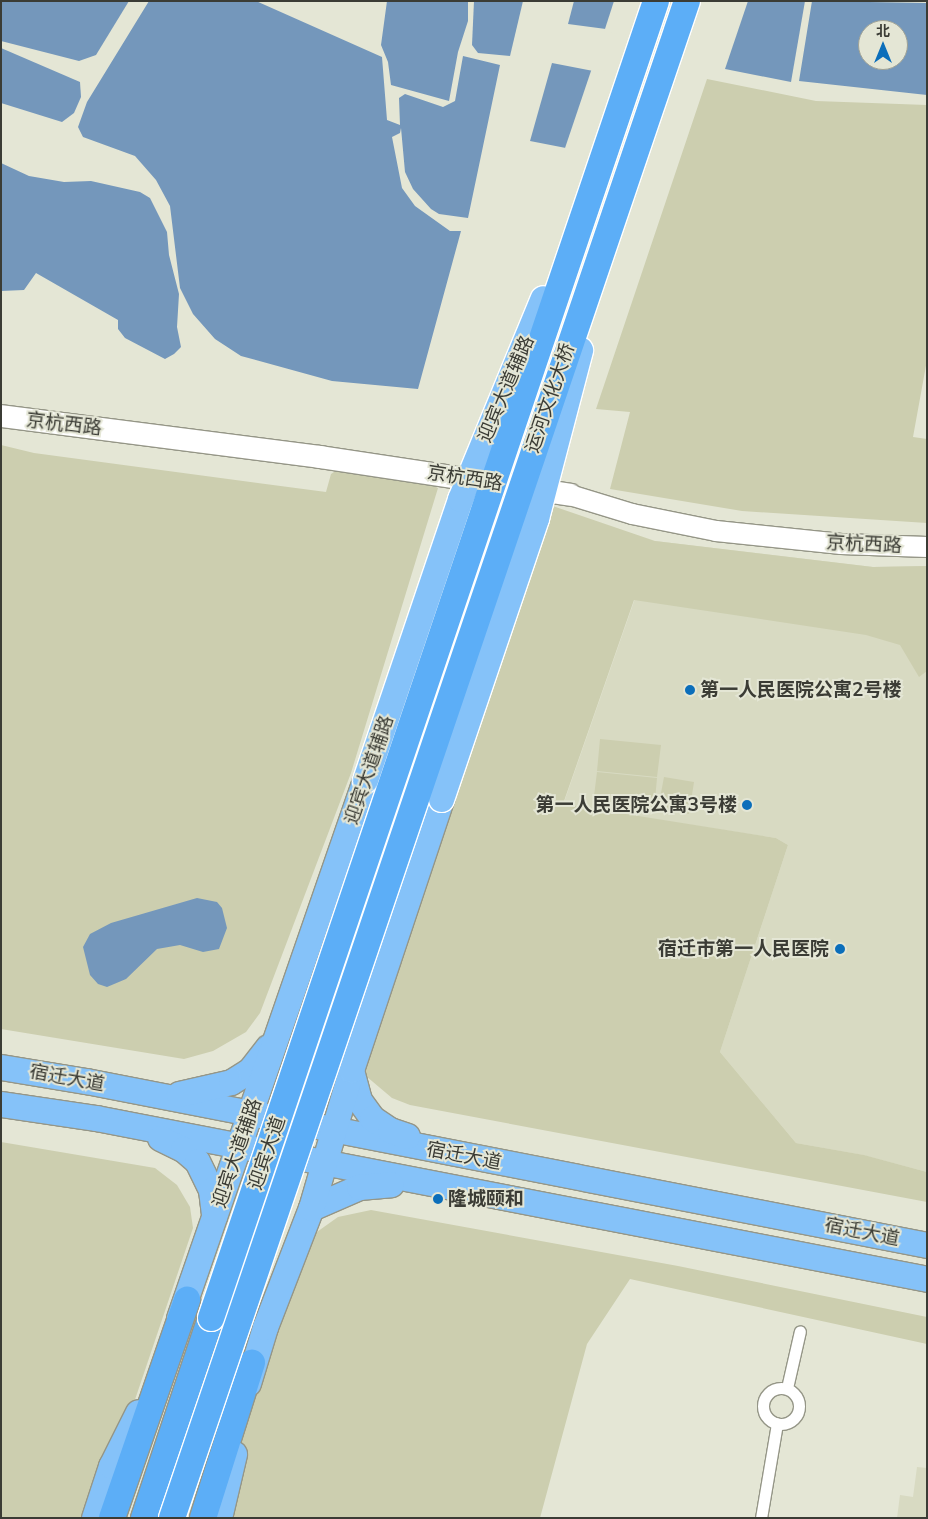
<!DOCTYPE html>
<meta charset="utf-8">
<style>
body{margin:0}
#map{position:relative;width:928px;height:1519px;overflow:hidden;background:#e4e6d5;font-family:Mulish,"Noto Sans SC",sans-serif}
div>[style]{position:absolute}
.built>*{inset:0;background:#d8dac2}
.green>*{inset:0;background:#ccceaf}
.water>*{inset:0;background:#7497bb}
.pier>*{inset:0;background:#e4e6d5}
.roads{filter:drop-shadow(1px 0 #959687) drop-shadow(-1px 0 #959687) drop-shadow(0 1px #959687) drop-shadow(0 -1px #959687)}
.pedestrian>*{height:11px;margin:-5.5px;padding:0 5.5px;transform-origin:5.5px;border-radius:5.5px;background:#fff}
.pedestrian>.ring{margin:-5.5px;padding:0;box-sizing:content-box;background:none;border:11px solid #fff;border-radius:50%}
.tertiary>*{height:20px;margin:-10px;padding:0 10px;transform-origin:10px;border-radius:10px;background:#fff}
.secondary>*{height:22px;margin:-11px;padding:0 11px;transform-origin:11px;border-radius:11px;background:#fff}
.primary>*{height:25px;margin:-12.5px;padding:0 12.5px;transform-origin:12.5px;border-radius:12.5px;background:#85c2f9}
.trunk>*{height:26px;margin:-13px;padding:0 13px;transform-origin:13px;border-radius:13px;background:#5caef7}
.bridges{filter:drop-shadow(1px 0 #fff) drop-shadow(-1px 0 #fff) drop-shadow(0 1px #fff) drop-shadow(0 -1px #fff)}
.primary-bridge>*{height:25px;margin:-12.5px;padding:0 12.5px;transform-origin:12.5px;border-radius:12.5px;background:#85c2f9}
.trunk-bridge>*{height:26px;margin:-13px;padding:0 13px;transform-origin:13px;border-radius:13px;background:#5caef7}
.dots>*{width:14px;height:14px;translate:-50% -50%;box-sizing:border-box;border:2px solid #e4e6d5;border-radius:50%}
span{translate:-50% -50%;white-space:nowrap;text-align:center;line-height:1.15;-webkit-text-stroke:4px #e4e6d5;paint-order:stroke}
.street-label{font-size:19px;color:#3b3c35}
.poi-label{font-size:19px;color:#3b3c35;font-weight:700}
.left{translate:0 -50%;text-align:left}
.right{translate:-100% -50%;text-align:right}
.frame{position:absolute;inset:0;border:2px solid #3b3c35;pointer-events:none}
.north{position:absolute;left:858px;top:20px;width:50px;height:50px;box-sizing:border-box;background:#e4e6d5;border:1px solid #a0a295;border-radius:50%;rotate:0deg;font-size:14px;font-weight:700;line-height:20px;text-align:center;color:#3b3c35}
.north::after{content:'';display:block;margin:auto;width:18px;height:22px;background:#0b6eba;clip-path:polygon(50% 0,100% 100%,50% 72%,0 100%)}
</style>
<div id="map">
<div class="built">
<div style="clip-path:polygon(655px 541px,873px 567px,927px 566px,927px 1172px,863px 1155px,796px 1143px,720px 1052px,788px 845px,776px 838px,563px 805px)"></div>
<div style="clip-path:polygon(917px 1467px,927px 1468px,927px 1518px,897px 1518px,900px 1495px,913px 1497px)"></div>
</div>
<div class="green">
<div style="clip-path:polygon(707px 79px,816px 101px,927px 105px,927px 360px,913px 437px,927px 439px,927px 523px,742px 511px,610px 489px,630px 412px,596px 409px)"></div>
<div style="clip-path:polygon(1px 445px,34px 453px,326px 492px,331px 474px,340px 468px,428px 483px,438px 488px,351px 773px,260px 1013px,246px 1032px,213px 1051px,184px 1059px,1px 1029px)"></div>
<div style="clip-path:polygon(541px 502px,655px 541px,873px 567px,927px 566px,927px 671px,919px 677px,900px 645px,866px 635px,634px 600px,563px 804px,776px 838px,788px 845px,720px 1052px,796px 1143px,864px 1155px,927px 1172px,927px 1202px,410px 1105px,392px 1098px,360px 1071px)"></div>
<div style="clip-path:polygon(600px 739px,661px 745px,657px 777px,597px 771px)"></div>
<div style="clip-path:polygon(597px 772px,657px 778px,654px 810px,593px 804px)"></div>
<div style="clip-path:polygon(664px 777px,694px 782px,689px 814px,658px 809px)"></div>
<div style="clip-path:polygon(1px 1142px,155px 1168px,177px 1185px,190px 1207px,193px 1228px,95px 1518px,1px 1518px)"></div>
<div style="clip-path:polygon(371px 1210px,678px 1266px,927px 1317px,927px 1344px,630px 1279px,587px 1344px,540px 1518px,205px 1518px,307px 1239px,338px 1217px)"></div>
</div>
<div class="water">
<div style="clip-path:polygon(1px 1px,129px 1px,96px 55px,79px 61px,1px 41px)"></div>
<div style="clip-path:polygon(149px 1px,256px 1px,382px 57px,387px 120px,400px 125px,399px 98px,405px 94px,443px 107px,455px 101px,463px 56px,500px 65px,468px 218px,439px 214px,431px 209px,413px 189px,405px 172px,401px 128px,400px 133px,392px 137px,402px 188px,415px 206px,450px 231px,461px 231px,418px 389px,332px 381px,241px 356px,215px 339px,193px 314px,180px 288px,170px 206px,156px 180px,135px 156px,83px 137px,78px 127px,87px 102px)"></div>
<div style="clip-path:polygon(387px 1px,468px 1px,468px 21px,458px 52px,449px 101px,391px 85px,388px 62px,381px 45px)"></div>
<div style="clip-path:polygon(474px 1px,523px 1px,510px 56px,478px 53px,472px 45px)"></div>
<div style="clip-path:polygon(574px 1px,680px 1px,674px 38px,568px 24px)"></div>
<div style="clip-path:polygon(748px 1px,805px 1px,791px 82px,725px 69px)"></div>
<div style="clip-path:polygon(evenodd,812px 1px,927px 3px,927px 95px,799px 81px,812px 1px,868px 30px,898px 30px,898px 60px,868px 60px,868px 30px)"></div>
<div style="clip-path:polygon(1px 48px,80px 82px,81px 97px,74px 113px,62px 122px,1px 103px)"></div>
<div style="clip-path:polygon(552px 63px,650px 82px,571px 149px,530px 141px)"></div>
<div style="clip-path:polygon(1px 163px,29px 176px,64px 182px,91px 181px,140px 192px,150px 198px,167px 232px,169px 255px,179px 294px,177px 327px,181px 347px,174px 354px,165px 359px,125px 338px,118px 329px,118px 320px,36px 273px,24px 290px,1px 291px)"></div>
<div style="clip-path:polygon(197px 898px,217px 902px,222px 908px,227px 928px,219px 949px,203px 952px,180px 945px,157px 949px,126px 979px,107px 987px,98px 984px,90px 975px,83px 947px,90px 934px,111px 923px)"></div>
</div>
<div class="pier">
<div style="clip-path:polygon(614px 1px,683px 1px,674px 41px,604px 32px)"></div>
<div style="clip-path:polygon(592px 68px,650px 80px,617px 166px,564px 151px)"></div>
</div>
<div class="roads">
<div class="pedestrian">
<div class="ring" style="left:763px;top:1388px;width:25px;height:25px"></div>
<div style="left:787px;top:1388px;width:58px;rotate:-77.2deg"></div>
<div style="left:761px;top:1518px;width:96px;rotate:-80.4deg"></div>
</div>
<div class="tertiary">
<div style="left:570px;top:495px;width:65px;rotate:17deg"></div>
<div style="left:632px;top:514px;width:86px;rotate:11.4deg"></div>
<div style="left:716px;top:531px;width:126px;rotate:5.9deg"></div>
<div style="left:841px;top:544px;width:86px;rotate:2deg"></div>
</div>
<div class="secondary">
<div style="left:1px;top:416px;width:322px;rotate:7.3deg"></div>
<div style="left:320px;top:457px;width:253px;rotate:8.6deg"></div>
</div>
<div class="primary">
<div style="left:1px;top:1067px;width:86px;rotate:9.4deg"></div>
<div style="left:86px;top:1081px;width:857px;rotate:11.03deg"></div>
<div style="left:351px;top:1070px;width:31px;rotate:75deg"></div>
<div style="left:359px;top:1100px;width:22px;rotate:54deg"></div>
<div style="left:372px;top:1118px;width:22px;rotate:34deg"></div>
<div style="left:390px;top:1130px;width:18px;rotate:19deg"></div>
<div style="left:179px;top:1094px;width:53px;rotate:-13deg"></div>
<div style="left:231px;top:1082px;width:22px;rotate:-32deg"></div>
<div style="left:250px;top:1070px;width:29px;rotate:-52deg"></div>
<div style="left:1px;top:1104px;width:96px;rotate:8.4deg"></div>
<div style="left:96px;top:1118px;width:846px;rotate:10.96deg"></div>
<div style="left:160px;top:1138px;width:25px;rotate:26deg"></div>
<div style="left:183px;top:1149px;width:18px;rotate:41deg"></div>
<div style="left:197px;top:1161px;width:32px;rotate:64deg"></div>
<div style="left:211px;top:1190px;width:26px;rotate:83deg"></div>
<div style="left:311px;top:1208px;width:52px;rotate:-23.6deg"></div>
<div style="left:359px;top:1187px;width:32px;rotate:-5deg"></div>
<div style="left:179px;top:1318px;width:569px;rotate:-70.93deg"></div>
<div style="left:248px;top:1383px;width:59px;rotate:-73.1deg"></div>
<div style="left:265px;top:1327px;width:128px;rotate:-68.9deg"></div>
<div style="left:311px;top:1208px;width:144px;rotate:-73.8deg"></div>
<div style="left:351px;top:1070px;width:286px;rotate:-71.6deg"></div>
<div style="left:94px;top:1518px;width:55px;rotate:-71.9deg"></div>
<div style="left:111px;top:1466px;width:60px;rotate:-63.4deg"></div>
<div style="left:219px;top:1518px;width:66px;rotate:-76.8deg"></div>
</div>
<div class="trunk">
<div style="left:112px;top:1518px;width:231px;rotate:-71deg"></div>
<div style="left:144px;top:1518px;width:211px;rotate:-71.5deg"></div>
<div style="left:203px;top:1518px;width:163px;rotate:-72.5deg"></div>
</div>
</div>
<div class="bridges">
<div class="primary-bridge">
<div style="left:365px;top:780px;width:297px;rotate:-71.3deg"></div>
<div style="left:460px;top:499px;width:217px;rotate:-67.6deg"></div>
<div style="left:441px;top:799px;width:297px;rotate:-71.3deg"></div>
<div style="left:536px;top:518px;width:174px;rotate:-75.3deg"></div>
</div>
<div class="trunk-bridge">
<div style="left:211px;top:1318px;width:1390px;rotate:-71.33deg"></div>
<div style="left:172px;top:1518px;width:1602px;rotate:-71.25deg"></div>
</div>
</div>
<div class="dots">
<div style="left:690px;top:690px;background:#0b6eba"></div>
<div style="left:747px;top:805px;background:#0b6eba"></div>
<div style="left:840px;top:949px;background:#0b6eba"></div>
<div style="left:438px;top:1199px;background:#0b6eba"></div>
</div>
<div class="street-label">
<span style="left:506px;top:389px;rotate:-67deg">迎宾大道辅路</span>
<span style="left:550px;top:398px;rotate:-71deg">运河文化大桥</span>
<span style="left:64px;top:424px;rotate:7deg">京杭西路</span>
<span style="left:465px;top:478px;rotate:9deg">京杭西路</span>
<span style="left:864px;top:544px;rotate:3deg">京杭西路</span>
<span style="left:369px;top:770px;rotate:-71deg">迎宾大道辅路</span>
<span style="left:67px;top:1078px;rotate:10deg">宿迁大道</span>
<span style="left:237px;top:1153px;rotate:-71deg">迎宾大道辅路</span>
<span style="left:267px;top:1153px;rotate:-71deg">迎宾大道</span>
<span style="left:464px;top:1156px;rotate:11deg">宿迁大道</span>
<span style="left:862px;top:1232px;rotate:11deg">宿迁大道</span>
</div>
<div class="poi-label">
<span class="left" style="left:700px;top:690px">第一人民医院公寓2号楼</span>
<span class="right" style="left:737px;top:805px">第一人民医院公寓3号楼</span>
<span class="right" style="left:829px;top:949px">宿迁市第一人民医院</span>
<span class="left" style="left:448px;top:1199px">隆城颐和</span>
</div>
<div class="frame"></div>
<div class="north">北</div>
</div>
